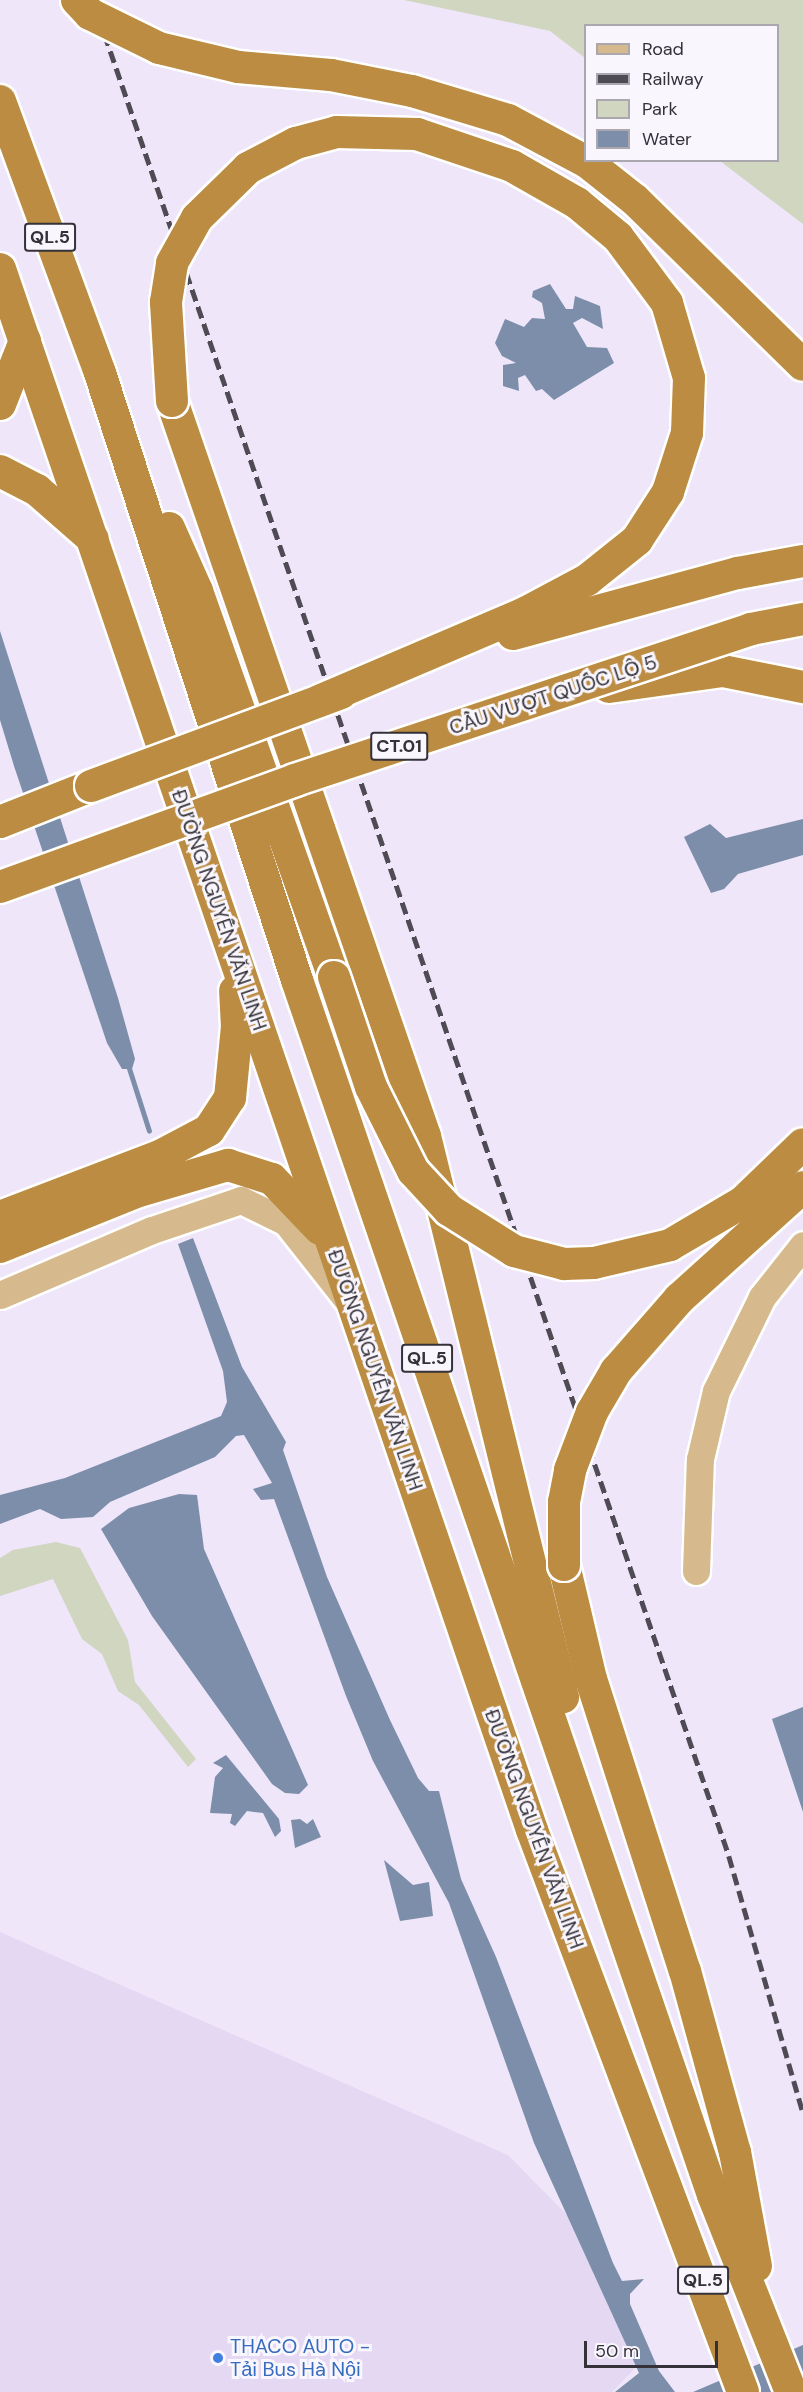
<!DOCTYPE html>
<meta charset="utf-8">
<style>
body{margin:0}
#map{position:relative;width:803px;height:2392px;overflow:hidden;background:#efe6fa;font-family:"DM Sans",sans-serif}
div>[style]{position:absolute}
.built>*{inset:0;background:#e4d8f3}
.green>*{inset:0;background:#d0d6bf}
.water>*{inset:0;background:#7c8eaa}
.stream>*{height:5px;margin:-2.5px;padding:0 2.5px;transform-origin:2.5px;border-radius:2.5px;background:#7c8eaa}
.roads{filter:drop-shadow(2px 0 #fff) drop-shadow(-2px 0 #fff) drop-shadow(0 2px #fff) drop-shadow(0 -2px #fff)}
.major>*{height:27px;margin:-13.5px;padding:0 13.5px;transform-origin:13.5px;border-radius:13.5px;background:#d6ba8d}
.highway>*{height:32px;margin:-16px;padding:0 16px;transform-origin:16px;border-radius:16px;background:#bb8c41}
.rail>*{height:4.5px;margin-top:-2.25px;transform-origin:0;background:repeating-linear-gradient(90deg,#4f4b54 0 12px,transparent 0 18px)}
.bridges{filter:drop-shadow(2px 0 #fff) drop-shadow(-2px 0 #fff) drop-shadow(0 2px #fff) drop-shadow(0 -2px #fff)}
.highway-bridge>*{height:32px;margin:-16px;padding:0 16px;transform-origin:16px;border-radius:16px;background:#bb8c41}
.dots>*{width:16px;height:16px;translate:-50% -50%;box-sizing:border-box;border:3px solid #f9f6fe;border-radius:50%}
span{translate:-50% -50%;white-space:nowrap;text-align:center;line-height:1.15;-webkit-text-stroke:6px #f9f6fe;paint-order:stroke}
.shield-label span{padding:2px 4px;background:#f9f6fe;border:2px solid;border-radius:4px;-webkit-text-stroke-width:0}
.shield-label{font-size:18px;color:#353139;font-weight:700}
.street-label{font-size:20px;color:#353139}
.shop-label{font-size:20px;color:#366cbe}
.left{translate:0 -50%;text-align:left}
.legend{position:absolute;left:584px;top:24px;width:195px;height:138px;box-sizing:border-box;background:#f9f6fe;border:2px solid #aba7af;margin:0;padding:8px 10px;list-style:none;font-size:18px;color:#353139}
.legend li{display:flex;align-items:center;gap:12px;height:30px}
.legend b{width:30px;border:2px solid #aba7af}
.scale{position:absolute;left:584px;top:2341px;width:134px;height:27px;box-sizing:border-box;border:3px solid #353139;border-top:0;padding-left:8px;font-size:18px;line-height:21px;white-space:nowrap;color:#353139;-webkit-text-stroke:4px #f9f6fe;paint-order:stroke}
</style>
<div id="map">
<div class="built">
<div style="clip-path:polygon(0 1932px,508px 2155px,568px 2216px,636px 2367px,612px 2392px,0 2392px)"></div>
</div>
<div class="green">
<div style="clip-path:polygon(404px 0,803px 0,803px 224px,720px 161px,778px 160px,778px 26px,586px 26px,585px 58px,550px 31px)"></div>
<div style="clip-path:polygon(56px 1542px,80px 1548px,128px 1640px,135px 1682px,196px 1759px,188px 1767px,139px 1705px,118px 1691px,102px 1654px,82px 1639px,53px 1579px,0 1596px,0 1558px,13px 1550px)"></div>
</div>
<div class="water">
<div style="clip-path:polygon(550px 284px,566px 309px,573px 309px,575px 296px,600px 306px,603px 329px,582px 318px,573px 323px,587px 347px,607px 348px,614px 363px,554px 400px,542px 389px,536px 391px,525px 375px,518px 378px,519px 391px,503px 386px,503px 365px,516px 363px,502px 356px,495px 343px,505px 319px,524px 327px,532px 318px,545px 319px,542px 303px,532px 297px,533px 291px)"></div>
<div style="clip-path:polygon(0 631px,118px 998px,135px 1059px,132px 1069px,122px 1069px,107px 1043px,14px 766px,0 720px)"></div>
<div style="clip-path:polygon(803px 819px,803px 855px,738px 874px,724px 889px,711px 893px,684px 837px,710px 824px,726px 838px)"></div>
<div style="clip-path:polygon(193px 1238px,242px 1367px,286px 1442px,283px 1450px,327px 1577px,390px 1720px,418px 1778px,429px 1791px,439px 1791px,461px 1879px,496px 1957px,613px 2263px,622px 2281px,644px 2279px,630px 2294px,630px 2304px,659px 2371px,675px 2392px,615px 2392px,639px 2373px,534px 2143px,449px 1903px,373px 1761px,346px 1696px,274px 1499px,261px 1500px,253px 1489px,272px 1483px,244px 1435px,236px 1436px,215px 1457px,110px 1502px,93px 1517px,61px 1519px,40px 1509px,0 1524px,0 1495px,65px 1478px,221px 1416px,227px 1402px,223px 1371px,178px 1244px)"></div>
<div style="clip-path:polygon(179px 1494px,197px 1495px,204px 1549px,308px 1785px,299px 1794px,285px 1793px,272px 1784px,152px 1616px,101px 1529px,129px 1508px)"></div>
<div style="clip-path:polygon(803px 1707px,803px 1812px,772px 1719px)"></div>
<div style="clip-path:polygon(226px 1755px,279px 1819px,281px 1831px,275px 1837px,263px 1813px,247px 1811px,235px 1826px,230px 1823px,232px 1814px,210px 1813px,215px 1777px,223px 1768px,213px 1763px)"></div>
<div style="clip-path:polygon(300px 1819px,307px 1824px,313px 1819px,321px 1837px,295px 1848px,291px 1820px)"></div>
<div style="clip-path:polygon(384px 1860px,413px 1885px,429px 1882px,433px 1916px,400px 1921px)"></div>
<div style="clip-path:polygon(803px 2345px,803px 2378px,776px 2392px,693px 2392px)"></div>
</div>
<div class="stream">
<div style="left:127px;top:1062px;width:72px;rotate:72.3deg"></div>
</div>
<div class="roads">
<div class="major">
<div style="left:0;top:1295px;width:165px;rotate:-23.2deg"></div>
<div style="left:152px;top:1230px;width:94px;rotate:-18.6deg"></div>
<div style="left:241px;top:1200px;width:50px;rotate:26.1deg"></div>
<div style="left:286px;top:1222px;width:97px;rotate:51.7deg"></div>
<div style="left:696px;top:1571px;width:112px;rotate:-88deg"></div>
<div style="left:700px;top:1459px;width:70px;rotate:-76.8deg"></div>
<div style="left:716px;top:1391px;width:105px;rotate:-63.9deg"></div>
<div style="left:762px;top:1297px;width:66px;rotate:-51.7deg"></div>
</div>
<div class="highway">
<div style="left:0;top:101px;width:290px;rotate:69.8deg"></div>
<div style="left:100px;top:373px;width:638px;rotate:72.02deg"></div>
<div style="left:297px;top:980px;width:1284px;rotate:71.1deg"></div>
<div style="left:713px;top:2195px;width:212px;rotate:68.4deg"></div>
<div style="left:0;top:269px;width:1649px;rotate:71.18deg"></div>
<div style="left:532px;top:1830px;width:600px;rotate:69.42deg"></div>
<div style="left:172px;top:401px;width:777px;rotate:71.01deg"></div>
<div style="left:425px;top:1136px;width:578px;rotate:76.18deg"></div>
<div style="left:0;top:404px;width:68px;rotate:-68.4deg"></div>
<div style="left:0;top:471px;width:42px;rotate:27.2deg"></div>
<div style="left:37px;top:490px;width:74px;rotate:41.2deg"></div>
<div style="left:169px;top:528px;width:69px;rotate:66deg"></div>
<div style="left:197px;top:591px;width:410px;rotate:70.5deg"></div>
<div style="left:609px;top:687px;width:115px;rotate:-8deg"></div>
<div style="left:723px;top:671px;width:82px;rotate:11.3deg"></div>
<div style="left:0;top:822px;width:98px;rotate:-21.6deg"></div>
<div style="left:0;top:1217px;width:173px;rotate:-20.9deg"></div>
<div style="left:162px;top:1155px;width:53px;rotate:-28deg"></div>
<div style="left:209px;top:1130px;width:38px;rotate:-57deg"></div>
<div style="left:230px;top:1098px;width:71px;rotate:-84.4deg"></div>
<div style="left:237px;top:1027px;width:36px;rotate:-93deg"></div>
<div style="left:0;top:1247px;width:147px;rotate:-22deg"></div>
<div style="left:136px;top:1192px;width:96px;rotate:-16.4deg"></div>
<div style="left:228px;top:1165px;width:46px;rotate:17.7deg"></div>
<div style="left:272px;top:1179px;width:69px;rotate:46.2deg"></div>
<div style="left:564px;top:1565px;width:117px;rotate:76.7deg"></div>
<div style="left:591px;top:1679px;width:307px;rotate:72.2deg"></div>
<div style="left:685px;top:1971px;width:188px;rotate:74.6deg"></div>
<div style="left:735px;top:2152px;width:116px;rotate:79.6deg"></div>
</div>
</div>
<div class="rail">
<div style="left:93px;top:0;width:1962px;rotate:71.08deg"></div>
<div style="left:729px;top:1856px;width:267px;rotate:73.9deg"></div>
</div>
<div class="bridges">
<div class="highway-bridge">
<div style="left:77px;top:0;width:19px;rotate:47deg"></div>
<div style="left:90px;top:14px;width:77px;rotate:26.2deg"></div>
<div style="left:159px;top:48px;width:81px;rotate:13.5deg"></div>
<div style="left:238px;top:67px;width:93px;rotate:4.9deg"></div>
<div style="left:331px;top:75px;width:83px;rotate:11.2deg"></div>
<div style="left:412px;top:91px;width:100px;rotate:16.8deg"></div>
<div style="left:508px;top:120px;width:89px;rotate:28deg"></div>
<div style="left:587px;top:162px;width:61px;rotate:38.4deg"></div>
<div style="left:635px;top:200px;width:235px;rotate:44.5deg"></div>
<div style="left:172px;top:401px;width:99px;rotate:-93.5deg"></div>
<div style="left:166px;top:302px;width:39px;rotate:-81deg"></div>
<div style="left:172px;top:263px;width:51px;rotate:-60.9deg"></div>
<div style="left:197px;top:218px;width:71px;rotate:-44.4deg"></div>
<div style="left:248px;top:168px;width:54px;rotate:-27.5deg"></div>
<div style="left:296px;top:143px;width:42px;rotate:-15deg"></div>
<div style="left:337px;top:132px;width:80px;rotate:1.4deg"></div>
<div style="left:417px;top:134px;width:100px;rotate:18.6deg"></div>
<div style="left:512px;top:166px;width:75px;rotate:29.6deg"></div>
<div style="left:577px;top:203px;width:53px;rotate:39.7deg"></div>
<div style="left:618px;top:237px;width:82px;rotate:53.4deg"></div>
<div style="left:667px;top:303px;width:78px;rotate:73.7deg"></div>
<div style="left:689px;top:378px;width:55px;rotate:92.1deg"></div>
<div style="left:687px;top:433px;width:62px;rotate:107.9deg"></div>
<div style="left:668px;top:492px;width:57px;rotate:122.9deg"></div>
<div style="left:637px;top:540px;width:64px;rotate:141.3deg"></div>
<div style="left:587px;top:580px;width:70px;rotate:152deg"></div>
<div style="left:525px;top:613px;width:222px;rotate:156.9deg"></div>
<div style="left:513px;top:634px;width:233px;rotate:-15.2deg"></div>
<div style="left:738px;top:573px;width:66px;rotate:-10.5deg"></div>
<div style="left:91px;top:786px;width:267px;rotate:-20.4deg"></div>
<div style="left:0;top:887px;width:314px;rotate:-19.9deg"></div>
<div style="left:295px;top:780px;width:480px;rotate:-18.3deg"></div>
<div style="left:751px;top:629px;width:53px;rotate:-10.9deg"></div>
<div style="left:334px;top:977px;width:116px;rotate:71.4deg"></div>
<div style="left:371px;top:1087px;width:94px;rotate:63.4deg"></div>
<div style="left:413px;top:1171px;width:53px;rotate:47.3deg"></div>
<div style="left:449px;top:1210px;width:77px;rotate:32.2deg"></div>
<div style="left:514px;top:1251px;width:52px;rotate:14.6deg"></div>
<div style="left:564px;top:1264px;width:30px;rotate:-2deg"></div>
<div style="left:594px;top:1263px;width:78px;rotate:-13.3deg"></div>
<div style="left:670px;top:1245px;width:85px;rotate:-30.5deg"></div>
<div style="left:743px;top:1202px;width:83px;rotate:-44deg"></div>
<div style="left:564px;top:1565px;width:63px;rotate:-90deg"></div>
<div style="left:564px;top:1502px;width:33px;rotate:-79deg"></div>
<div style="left:570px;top:1470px;width:62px;rotate:-69.2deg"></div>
<div style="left:592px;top:1412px;width:48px;rotate:-59.7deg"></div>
<div style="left:616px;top:1371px;width:96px;rotate:-48.8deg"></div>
<div style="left:679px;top:1299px;width:167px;rotate:-42.1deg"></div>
</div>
</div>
<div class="dots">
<div style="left:218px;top:2358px;background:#3f7fe0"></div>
</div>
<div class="shield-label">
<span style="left:50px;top:237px">QL.5</span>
<span style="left:399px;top:746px">CT.01</span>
<span style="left:427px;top:1358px">QL.5</span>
<span style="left:703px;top:2280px">QL.5</span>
</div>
<div class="street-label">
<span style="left:553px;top:695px;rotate:-18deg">CẦU VƯỢT QUỐC LỘ 5</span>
<span style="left:219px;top:910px;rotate:71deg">ĐƯỜNG NGUYỄN VĂN LINH</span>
<span style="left:375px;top:1370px;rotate:71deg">ĐƯỜNG NGUYỄN VĂN LINH</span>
<span style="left:534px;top:1829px;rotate:70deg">ĐƯỜNG NGUYỄN VĂN LINH</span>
</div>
<div class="shop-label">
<span class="left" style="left:230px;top:2358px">THACO AUTO -<br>Tải Bus Hà Nội</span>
</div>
<ul class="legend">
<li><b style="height:8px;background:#d6ba8d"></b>Road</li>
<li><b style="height:8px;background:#4f4b54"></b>Railway</li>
<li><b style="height:16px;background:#d0d6bf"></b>Park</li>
<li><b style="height:16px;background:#7c8eaa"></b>Water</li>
</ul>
<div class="scale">50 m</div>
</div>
